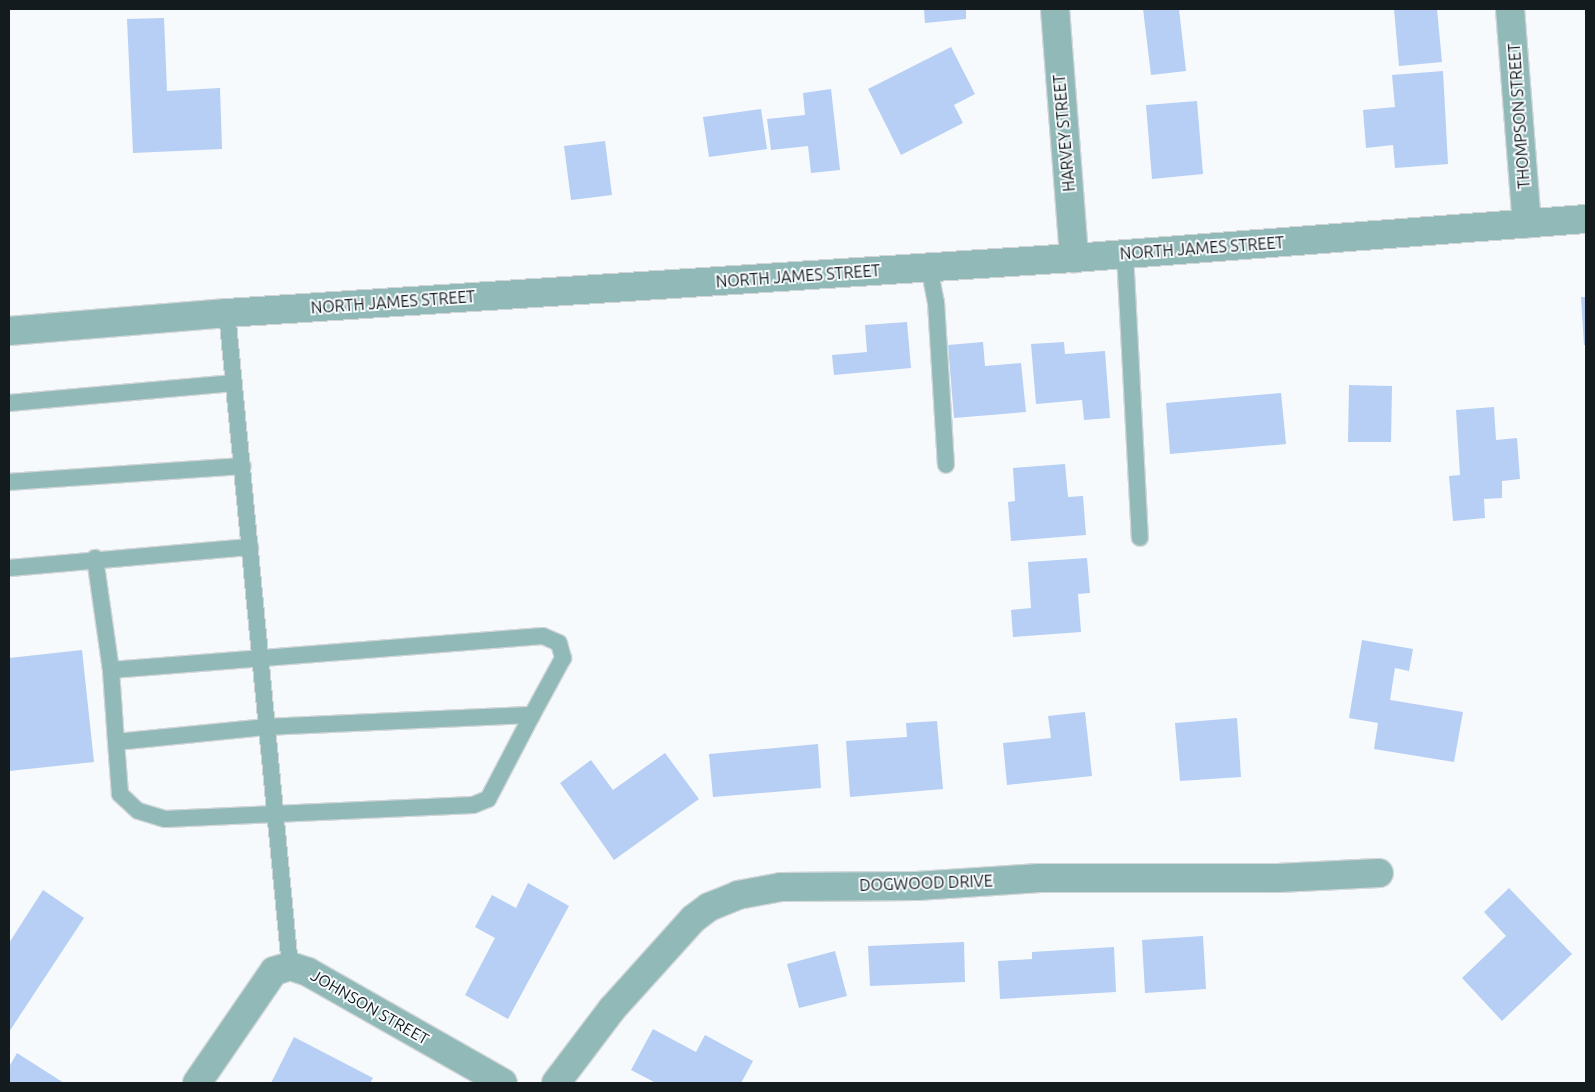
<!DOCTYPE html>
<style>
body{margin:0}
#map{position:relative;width:1595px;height:1092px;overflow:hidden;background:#f6fafc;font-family:Ubuntu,sans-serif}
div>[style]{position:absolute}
.building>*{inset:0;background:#b7cff4}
.roads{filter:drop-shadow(1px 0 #d2d6d9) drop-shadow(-1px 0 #d2d6d9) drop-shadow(0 1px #d2d6d9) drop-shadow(0 -1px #d2d6d9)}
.service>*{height:16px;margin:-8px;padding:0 8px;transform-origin:8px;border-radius:8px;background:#90b9b8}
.minor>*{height:28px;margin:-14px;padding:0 14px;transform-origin:14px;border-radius:14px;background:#90b9b8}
.tertiary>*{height:28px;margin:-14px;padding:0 14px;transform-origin:14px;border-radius:14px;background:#90b9b8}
span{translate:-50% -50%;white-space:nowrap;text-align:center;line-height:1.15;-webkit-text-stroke:4px #f6fafc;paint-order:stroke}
.street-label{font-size:16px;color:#141b1f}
.frame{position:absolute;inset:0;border:10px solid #141b1f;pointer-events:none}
</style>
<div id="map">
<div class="building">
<div style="clip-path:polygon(924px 9px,966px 9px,966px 19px,925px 23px)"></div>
<div style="clip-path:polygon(1143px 9px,1179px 9px,1186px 71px,1151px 75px)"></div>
<div style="clip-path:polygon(1394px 9px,1437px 9px,1442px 62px,1399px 66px)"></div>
<div style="clip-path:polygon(164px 18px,167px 91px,220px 88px,222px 149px,133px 153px,127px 19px)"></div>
<div style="clip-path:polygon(951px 47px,975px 94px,954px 105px,963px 123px,901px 155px,868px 89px)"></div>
<div style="clip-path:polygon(1443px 71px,1448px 164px,1395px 168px,1393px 145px,1366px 148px,1363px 110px,1395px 107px,1392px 75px)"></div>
<div style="clip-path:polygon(831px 89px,840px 170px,811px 173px,808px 146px,771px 150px,767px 119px,805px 115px,803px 93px)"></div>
<div style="clip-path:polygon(1197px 101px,1203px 174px,1152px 179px,1146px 105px)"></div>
<div style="clip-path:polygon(761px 109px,767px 149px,709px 157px,703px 117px)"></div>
<div style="clip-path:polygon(605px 141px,612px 195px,571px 200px,564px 146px)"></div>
<div style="clip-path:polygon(1581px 297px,1586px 297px,1586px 345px,1584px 345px)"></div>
<div style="clip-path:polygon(907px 322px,911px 368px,834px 375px,832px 355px,867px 352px,865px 325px)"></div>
<div style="clip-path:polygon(983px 342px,985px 366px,1021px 363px,1026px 412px,954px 418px,948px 345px)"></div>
<div style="clip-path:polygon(1064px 342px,1065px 354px,1105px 351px,1110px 418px,1084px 420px,1082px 400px,1036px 404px,1031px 344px)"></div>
<div style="clip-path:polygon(1349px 385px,1392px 386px,1391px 442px,1348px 442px)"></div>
<div style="clip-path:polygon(1281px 393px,1286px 444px,1170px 454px,1166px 403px)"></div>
<div style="clip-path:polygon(1494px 407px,1496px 440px,1517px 438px,1520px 479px,1502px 481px,1502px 498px,1484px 499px,1485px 518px,1453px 521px,1449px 476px,1460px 475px,1456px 410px)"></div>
<div style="clip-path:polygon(1065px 464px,1068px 497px,1083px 496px,1086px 535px,1011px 541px,1008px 502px,1015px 501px,1013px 468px)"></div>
<div style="clip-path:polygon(1087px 558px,1090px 593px,1078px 594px,1081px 632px,1013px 637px,1011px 610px,1031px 608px,1028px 562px)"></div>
<div style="clip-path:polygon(1362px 640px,1413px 649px,1409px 671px,1395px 668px,1390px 700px,1463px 712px,1454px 762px,1374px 749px,1378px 723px,1349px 718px)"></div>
<div style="clip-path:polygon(82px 650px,94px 762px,9px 771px,9px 658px)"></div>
<div style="clip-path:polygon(1085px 712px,1092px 776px,1007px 785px,1003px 743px,1051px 738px,1048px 716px)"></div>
<div style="clip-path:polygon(1237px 718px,1241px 777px,1180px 781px,1175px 723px)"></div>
<div style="clip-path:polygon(937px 721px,943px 789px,850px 797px,846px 741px,907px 737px,906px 723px)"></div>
<div style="clip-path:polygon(818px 744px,821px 788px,713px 797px,709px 754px)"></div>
<div style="clip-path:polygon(665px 753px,699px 799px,614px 860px,560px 783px,591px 760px,613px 790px)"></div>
<div style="clip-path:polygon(528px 883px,569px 906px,508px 1019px,465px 995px,495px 938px,475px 927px,492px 895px,516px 908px)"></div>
<div style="clip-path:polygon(1509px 888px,1572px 954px,1502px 1021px,1462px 978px,1506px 936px,1484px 912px)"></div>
<div style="clip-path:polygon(43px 890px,84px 918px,9px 1032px,9px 943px)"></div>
<div style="clip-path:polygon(1203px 936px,1206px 989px,1145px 993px,1142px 940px)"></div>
<div style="clip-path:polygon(964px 942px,965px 982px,870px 986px,868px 946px)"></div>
<div style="clip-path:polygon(1114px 947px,1116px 992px,1000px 999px,998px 961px,1032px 959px,1032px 952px)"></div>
<div style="clip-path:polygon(835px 951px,847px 996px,799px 1008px,787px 964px)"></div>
<div style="clip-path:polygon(653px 1029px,696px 1052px,705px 1035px,753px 1061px,741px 1083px,656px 1083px,631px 1070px)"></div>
<div style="clip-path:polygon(294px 1037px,373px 1078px,370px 1083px,271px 1083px)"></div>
<div style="clip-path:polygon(17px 1053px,64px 1083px,9px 1083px,9px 1067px)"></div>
</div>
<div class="roads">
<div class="service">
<div style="left:1125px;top:254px;width:284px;rotate:87deg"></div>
<div style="left:929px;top:267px;width:36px;rotate:79deg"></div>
<div style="left:936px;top:302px;width:163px;rotate:86.5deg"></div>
<div style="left:227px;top:313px;width:656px;rotate:84.49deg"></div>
<div style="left:9px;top:403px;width:226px;rotate:-5.1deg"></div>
<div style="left:9px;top:482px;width:234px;rotate:-3.9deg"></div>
<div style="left:95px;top:558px;width:113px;rotate:81.9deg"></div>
<div style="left:9px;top:568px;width:242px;rotate:-5deg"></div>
<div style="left:532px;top:715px;width:95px;rotate:117.6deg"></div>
<div style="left:488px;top:799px;width:16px;rotate:158deg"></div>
<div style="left:473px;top:805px;width:308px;rotate:177.4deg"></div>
<div style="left:165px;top:819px;width:28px;rotate:-163deg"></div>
<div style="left:138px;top:811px;width:25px;rotate:-137deg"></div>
<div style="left:120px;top:794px;width:52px;rotate:-94.4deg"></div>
<div style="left:116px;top:742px;width:152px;rotate:-5.7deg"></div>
<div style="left:267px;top:727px;width:265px;rotate:-2.6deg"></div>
<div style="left:116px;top:742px;width:72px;rotate:-94deg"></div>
<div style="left:111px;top:670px;width:433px;rotate:-4.5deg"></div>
<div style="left:543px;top:636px;width:17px;rotate:24deg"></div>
<div style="left:559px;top:643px;width:16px;rotate:75deg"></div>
<div style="left:563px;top:658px;width:65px;rotate:118.5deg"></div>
</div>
<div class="minor">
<div style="left:1055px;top:9px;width:250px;rotate:85.6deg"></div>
<div style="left:1510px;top:9px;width:215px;rotate:85.5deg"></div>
<div style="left:197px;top:1083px;width:136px;rotate:-55.5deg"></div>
<div style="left:274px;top:971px;width:17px;rotate:-17deg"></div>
<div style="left:290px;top:966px;width:19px;rotate:18deg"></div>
<div style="left:308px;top:972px;width:224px;rotate:29.6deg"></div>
<div style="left:556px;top:1083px;width:93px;rotate:-52.9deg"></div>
<div style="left:612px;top:1009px;width:121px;rotate:-48deg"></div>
<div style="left:693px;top:919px;width:20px;rotate:-37deg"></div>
<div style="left:709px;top:907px;width:31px;rotate:-22deg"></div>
<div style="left:738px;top:895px;width:44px;rotate:-10.5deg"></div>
<div style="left:781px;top:887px;width:136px;rotate:-0.4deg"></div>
<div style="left:917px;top:886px;width:123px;rotate:-3.7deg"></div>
<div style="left:1040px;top:878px;width:238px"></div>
<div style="left:1278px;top:878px;width:101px;rotate:-2.8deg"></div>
</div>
<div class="tertiary">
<div style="left:9px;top:331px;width:219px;rotate:-4.7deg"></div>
<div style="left:227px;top:313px;width:849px;rotate:-3.72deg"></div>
<div style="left:1074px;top:258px;width:513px;rotate:-4.36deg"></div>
</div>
</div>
<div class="street-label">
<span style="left:1519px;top:116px;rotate:-94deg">THOMPSON STREET</span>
<span style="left:1064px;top:133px;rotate:-95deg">HARVEY STREET</span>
<span style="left:1202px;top:248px;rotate:-4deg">NORTH JAMES STREET</span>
<span style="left:798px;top:276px;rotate:-4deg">NORTH JAMES STREET</span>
<span style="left:393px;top:302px;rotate:-4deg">NORTH JAMES STREET</span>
<span style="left:926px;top:883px;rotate:-2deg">DOGWOOD DRIVE</span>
<span style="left:370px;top:1007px;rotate:30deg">JOHNSON STREET</span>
</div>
<div class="frame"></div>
</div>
